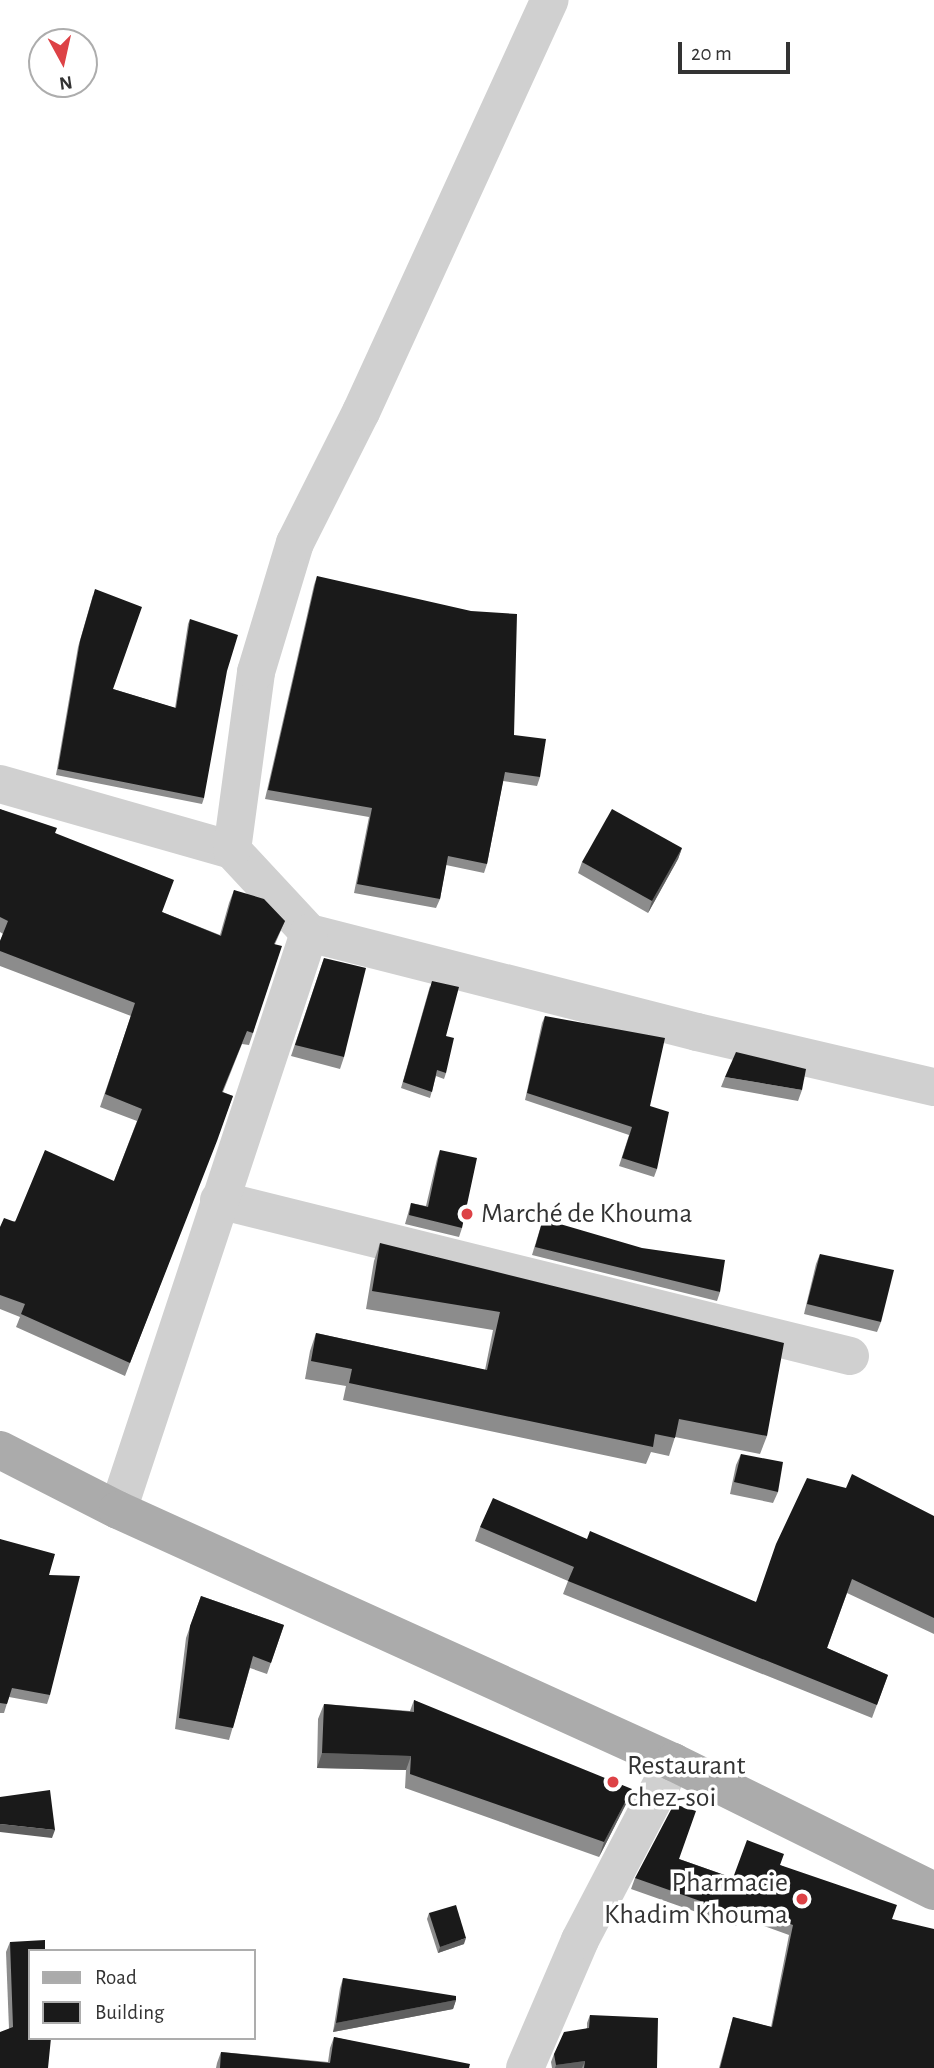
<!DOCTYPE html>
<meta charset="utf-8">
<style>
body{margin:0}
#map{position:relative;width:934px;height:2068px;overflow:hidden;background:#fff;font-family:"Alegreya Sans",sans-serif}
div>[style]{position:absolute}
.street>*{height:38px;margin:-19px;padding:0 19px;transform-origin:19px;border-radius:19px;background:#d0d0d0}
.primary>*{height:38px;margin:-19px;padding:0 19px;transform-origin:19px;border-radius:19px;background:#ababab}
.wall>*{inset:0;background:#8c8c8c}
.shaded-wall>*{inset:0;background:#5f5f5f}
.building>*{inset:0;background:#1a1a1a}
.dots>*{width:19px;height:19px;translate:-50% -50%;box-sizing:border-box;border:4px solid #fff;border-radius:50%}
span{translate:-50% -50%;white-space:nowrap;text-align:center;line-height:1.15;-webkit-text-stroke:7px #fff;paint-order:stroke}
.poi-label{font-size:28px;color:#333}
.left{translate:0 -50%;text-align:left}
.right{translate:-100% -50%;text-align:right}
.legend{position:absolute;left:28px;top:1949px;width:228px;height:91px;box-sizing:border-box;background:#fff;border:2px solid #adadad;margin:0;padding:9px 12px;list-style:none;font-size:21px;color:#333}
.legend li{display:flex;align-items:center;gap:14px;height:35px}
.legend b{width:35px;border:2px solid #adadad}
.north{position:absolute;left:28px;top:28px;width:70px;height:70px;box-sizing:border-box;background:#fff;border:2px solid #adadad;border-radius:50%;rotate:172deg;font-size:19px;font-weight:700;line-height:28px;text-align:center;color:#333}
.north::after{content:'';display:block;margin:auto;width:24px;height:32px;background:#dd4246;clip-path:polygon(50% 0,100% 100%,50% 72%,0 100%)}
.scale{position:absolute;left:678px;top:42px;width:112px;height:32px;box-sizing:border-box;border:4px solid #333;border-top:0;padding-left:9px;font-size:21px;line-height:24px;white-space:nowrap;color:#333;-webkit-text-stroke:5px #fff;paint-order:stroke}
</style>
<div id="map">
<div class="street">
<div style="left:0;top:784px;width:241px;rotate:15.9deg"></div>
<div style="left:232px;top:850px;width:113px;rotate:47.1deg"></div>
<div style="left:309px;top:933px;width:400px;rotate:14.3deg"></div>
<div style="left:697px;top:1032px;width:243px;rotate:13.1deg"></div>
<div style="left:232px;top:850px;width:180px;rotate:-82.3deg"></div>
<div style="left:256px;top:672px;width:135px;rotate:-73.2deg"></div>
<div style="left:295px;top:543px;width:147px;rotate:-63.3deg"></div>
<div style="left:361px;top:412px;width:453px;rotate:-65.4deg"></div>
<div style="left:219px;top:1200px;width:650px;rotate:13.89deg"></div>
<div style="left:118px;top:1510px;width:608px;rotate:-71.68deg"></div>
<div style="left:525px;top:2068px;width:139px;rotate:-66.7deg"></div>
<div style="left:580px;top:1940px;width:201px;rotate:-62.4deg"></div>
</div>
<div class="primary">
<div style="left:0;top:1450px;width:132px;rotate:27deg"></div>
<div style="left:118px;top:1510px;width:610px;rotate:24.42deg"></div>
<div style="left:673px;top:1762px;width:291px;rotate:26.3deg"></div>
</div>
<div class="wall">
<div style="clip-path:polygon(317px 576px,514px 735px,540px 777px,537px 786px,503px 781px,487px 864px,484px 873px,446px 865px,440px 899px,436px 908px,354px 893px,369px 817px,265px 799px,314px 585px)"></div>
<div style="clip-path:polygon(93px 595px,113px 689px,175px 708px,188px 624px,190px 619px,204px 798px,202px 804px,56px 775px,78px 647px)"></div>
<div style="clip-path:polygon(0 809px,55px 833px,162px 912px,220px 935px,229px 903px,234px 890px,285px 921px,275px 944px,253px 1033px,249px 1045px,242px 1044px,223px 1092px,233px 1096px,125px 1376px,16px 1327px,20px 1317px,0 1309px,0 1227px,114px 1181px,137px 1121px,100px 1107px,131px 1016px,0 966px,0 941px,3px 934px,0 932px)"></div>
<div style="clip-path:polygon(682px 848px,678px 859px,648px 913px,578px 873px,582px 862px)"></div>
<div style="clip-path:polygon(324px 958px,344px 1057px,340px 1069px,291px 1056px)"></div>
<div style="clip-path:polygon(430px 986px,446px 1036px,446px 1073px,444px 1079px,436px 1076px,430px 1098px,401px 1088px)"></div>
<div style="clip-path:polygon(545px 1016px,650px 1106px,657px 1169px,654px 1177px,619px 1166px,629px 1135px,525px 1100px,542px 1023px)"></div>
<div style="clip-path:polygon(725px 1077px,802px 1090px,798px 1101px,721px 1087px)"></div>
<div style="clip-path:polygon(440px 1150px,462px 1228px,459px 1237px,405px 1224px,411px 1203px,426px 1206px,437px 1159px)"></div>
<div style="clip-path:polygon(543px 1219px,720px 1292px,717px 1301px,532px 1255px)"></div>
<div style="clip-path:polygon(380px 1243px,767px 1436px,760px 1454px,675px 1437px,669px 1456px,651px 1452px,646px 1464px,343px 1400px,346px 1386px,305px 1379px,310px 1351px,316px 1333px,485px 1370px,493px 1330px,366px 1309px,374px 1261px)"></div>
<div style="clip-path:polygon(820px 1254px,881px 1322px,877px 1332px,804px 1314px,816px 1264px)"></div>
<div style="clip-path:polygon(741px 1454px,778px 1492px,773px 1503px,730px 1494px,736px 1465px)"></div>
<div style="clip-path:polygon(934px 1516px,934px 1634px,847px 1593px,827px 1648px,888px 1675px,872px 1718px,563px 1594px,568px 1581px,475px 1541px,480px 1527px,587px 1539px,755px 1602px)"></div>
<div style="clip-path:polygon(0 1539px,49px 1575px,50px 1695px,47px 1704px,9px 1697px,4px 1713px,0 1713px)"></div>
<div style="clip-path:polygon(201px 1596px,284px 1625px,267px 1674px,250px 1668px,229px 1740px,175px 1729px,186px 1638px)"></div>
<div style="clip-path:polygon(414px 1700px,626px 1804px,599px 1857px,405px 1788px,406px 1770px,317px 1768px,318px 1719px,324px 1704px,410px 1711px)"></div>
<div style="clip-path:polygon(679px 1859px,733px 1878px,780px 1865px,892px 1919px,934px 2068px,719px 2068px,733px 2017px,771px 2027px,789px 1935px,739px 1917px,736px 1926px,631px 1889px,635px 1878px)"></div>
<div style="clip-path:polygon(429px 1913px,464px 1944px,438px 1953px,427px 1919px)"></div>
<div style="clip-path:polygon(10px 1942px,30px 2038px,9px 2029px,6px 1952px)"></div>
<div style="clip-path:polygon(343px 1978px,456px 2000px,453px 2009px,333px 2032px,340px 1988px)"></div>
<div style="clip-path:polygon(590px 2015px,657px 2068px,552px 2068px,551px 2062px,554px 2054px,587px 2028px,587px 2023px)"></div>
<div style="clip-path:polygon(334px 2037px,469px 2068px,216px 2068px,217px 2063px,221px 2052px,328px 2062px,330px 2048px)"></div>
</div>
<div class="shaded-wall">
<div style="clip-path:polygon(682px 848px,678px 859px,648px 913px,652px 901px)"></div>
<div style="clip-path:polygon(322px 1753px,411px 1756px,406px 1770px,317px 1768px)"></div>
<div style="clip-path:polygon(632px 1789px,626px 1804px,599px 1857px,604px 1842px)"></div>
<div style="clip-path:polygon(0 1824px,55px 1830px,52px 1838px,0 1832px)"></div>
<div style="clip-path:polygon(466px 1938px,464px 1944px,438px 1953px,440px 1947px)"></div>
<div style="clip-path:polygon(456px 2000px,453px 2009px,333px 2032px,336px 2023px)"></div>
<div style="clip-path:polygon(585px 2061px,582px 2068px,555px 2068px,556px 2065px)"></div>
</div>
<div class="building">
<div style="clip-path:polygon(317px 576px,471px 611px,517px 614px,514px 735px,546px 739px,540px 777px,505px 772px,487px 864px,448px 856px,440px 899px,357px 884px,372px 808px,268px 790px)"></div>
<div style="clip-path:polygon(95px 589px,142px 607px,113px 689px,176px 708px,190px 619px,238px 635px,227px 671px,204px 798px,58px 769px,80px 641px)"></div>
<div style="clip-path:polygon(0 809px,57px 828px,55px 833px,174px 880px,162px 912px,221px 936px,234px 890px,264px 899px,285px 921px,274px 944px,282px 946px,253px 1033px,247px 1031px,222px 1092px,233px 1096px,217px 1141px,130px 1363px,21px 1314px,25px 1304px,0 1295px,0 1227px,4px 1218px,15px 1222px,45px 1150px,114px 1181px,142px 1109px,105px 1094px,135px 1003px,0 951px,0 941px,8px 921px,0 917px)"></div>
<div style="clip-path:polygon(612px 809px,682px 848px,652px 901px,582px 862px)"></div>
<div style="clip-path:polygon(324px 958px,366px 968px,344px 1057px,295px 1045px)"></div>
<div style="clip-path:polygon(432px 981px,459px 987px,446px 1036px,454px 1038px,446px 1073px,437px 1070px,432px 1092px,403px 1082px)"></div>
<div style="clip-path:polygon(545px 1016px,665px 1038px,650px 1106px,669px 1112px,657px 1169px,622px 1158px,632px 1127px,527px 1093px)"></div>
<div style="clip-path:polygon(736px 1052px,806px 1069px,802px 1090px,725px 1077px)"></div>
<div style="clip-path:polygon(440px 1150px,477px 1158px,462px 1228px,409px 1215px,411px 1203px,428px 1207px)"></div>
<div style="clip-path:polygon(543px 1219px,642px 1248px,725px 1260px,720px 1292px,535px 1247px)"></div>
<div style="clip-path:polygon(380px 1243px,784px 1343px,767px 1436px,679px 1419px,675px 1438px,655px 1434px,653px 1447px,349px 1383px,352px 1369px,311px 1361px,316px 1333px,487px 1370px,500px 1312px,372px 1291px)"></div>
<div style="clip-path:polygon(820px 1254px,894px 1270px,881px 1322px,807px 1304px)"></div>
<div style="clip-path:polygon(741px 1454px,783px 1462px,778px 1492px,734px 1482px)"></div>
<div style="clip-path:polygon(852px 1474px,934px 1516px,934px 1618px,852px 1579px,827px 1648px,888px 1675px,877px 1705px,568px 1581px,574px 1567px,480px 1527px,493px 1498px,587px 1539px,590px 1531px,756px 1602px,776px 1544px,807px 1478px,846px 1488px)"></div>
<div style="clip-path:polygon(0 1539px,55px 1554px,49px 1575px,80px 1576px,50px 1695px,12px 1688px,7px 1704px,0 1703px)"></div>
<div style="clip-path:polygon(201px 1596px,284px 1625px,271px 1663px,253px 1656px,233px 1728px,179px 1718px,190px 1626px)"></div>
<div style="clip-path:polygon(414px 1700px,632px 1789px,604px 1842px,410px 1774px,411px 1756px,322px 1753px,324px 1704px,414px 1712px)"></div>
<div style="clip-path:polygon(50px 1790px,55px 1830px,0 1824px,0 1797px)"></div>
<div style="clip-path:polygon(674px 1804px,696px 1811px,679px 1859px,733px 1878px,747px 1840px,784px 1854px,780px 1865px,897px 1905px,892px 1919px,934px 1929px,934px 2068px,720px 2068px,733px 2017px,772px 2027px,793px 1925px,743px 1906px,740px 1915px,635px 1878px)"></div>
<div style="clip-path:polygon(456px 1905px,466px 1938px,440px 1947px,429px 1913px)"></div>
<div style="clip-path:polygon(45px 1940px,45px 1951px,30px 1951px,30px 2038px,51px 2038px,48px 2068px,0 2068px,0 2032px,13px 2027px,10px 1942px)"></div>
<div style="clip-path:polygon(343px 1978px,456px 1996px,456px 2000px,336px 2023px)"></div>
<div style="clip-path:polygon(590px 2015px,658px 2018px,657px 2068px,584px 2068px,585px 2061px,556px 2065px,554px 2054px,564px 2032px,589px 2028px)"></div>
<div style="clip-path:polygon(334px 2037px,470px 2064px,469px 2068px,220px 2068px,221px 2052px,330px 2063px)"></div>
</div>
<div class="dots">
<div style="left:467px;top:1214px;background:#dd4246"></div>
<div style="left:613px;top:1782px;background:#dd4246"></div>
<div style="left:802px;top:1899px;background:#dd4246"></div>
</div>
<div class="poi-label">
<span class="left" style="left:481px;top:1214px">Marché de Khouma</span>
<span class="left" style="left:627px;top:1782px">Restaurant<br>chez-soi</span>
<span class="right" style="left:788px;top:1899px">Pharmacie<br>Khadim Khouma</span>
</div>
<ul class="legend">
<li><b style="height:9px;background:#ababab"></b>Road</li>
<li><b style="height:19px;background:#1a1a1a"></b>Building</li>
</ul>
<div class="north">N</div>
<div class="scale">20 m</div>
</div>
